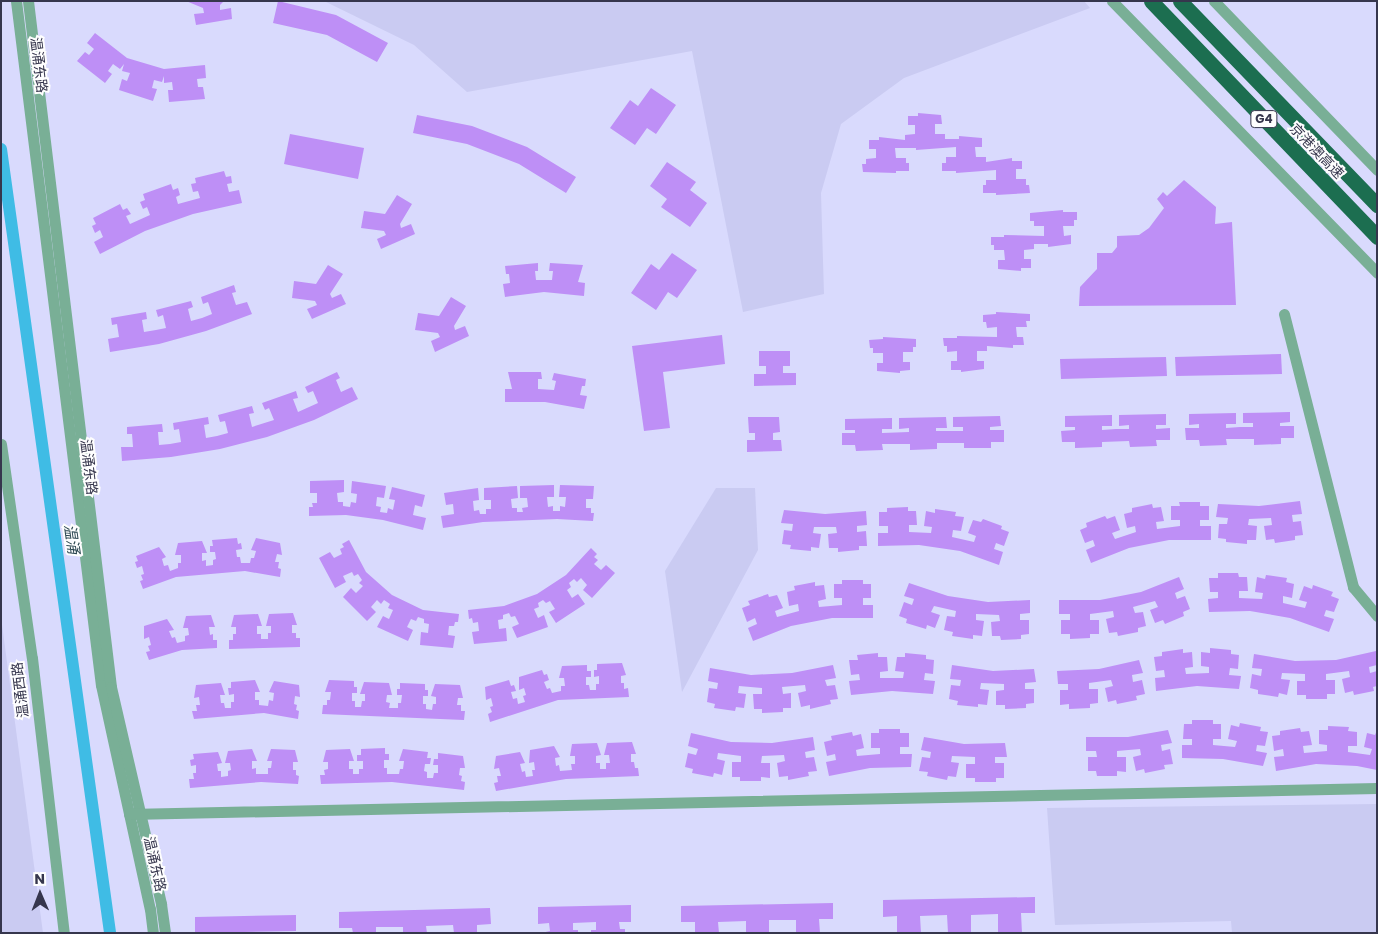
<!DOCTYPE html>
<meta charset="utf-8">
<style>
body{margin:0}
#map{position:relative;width:1378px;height:934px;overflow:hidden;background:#d9dafd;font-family:Poppins,"Noto Sans SC",sans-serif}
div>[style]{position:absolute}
.built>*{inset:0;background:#cacbf2}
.canal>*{height:12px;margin:-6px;padding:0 6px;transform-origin:6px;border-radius:6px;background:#3fbce5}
.building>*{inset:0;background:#be8ff6}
.minor>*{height:11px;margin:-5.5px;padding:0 5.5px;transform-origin:5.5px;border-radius:5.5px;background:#79af96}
.highway>*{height:15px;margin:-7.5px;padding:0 7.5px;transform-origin:7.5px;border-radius:7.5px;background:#1c6e50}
span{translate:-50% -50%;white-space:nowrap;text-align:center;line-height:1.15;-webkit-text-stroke:4px #fefefe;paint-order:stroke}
.shield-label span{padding:1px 4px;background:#fefefe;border:1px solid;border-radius:4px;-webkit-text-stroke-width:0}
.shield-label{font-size:12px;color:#36364d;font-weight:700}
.street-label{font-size:14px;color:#36364d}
.water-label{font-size:15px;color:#2c4751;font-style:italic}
.frame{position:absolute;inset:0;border:2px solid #36364d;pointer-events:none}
.north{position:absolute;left:15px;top:869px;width:50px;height:50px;-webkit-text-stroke:4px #fefefe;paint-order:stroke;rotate:359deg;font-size:14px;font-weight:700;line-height:20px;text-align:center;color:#36364d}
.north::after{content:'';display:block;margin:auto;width:18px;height:22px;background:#36364d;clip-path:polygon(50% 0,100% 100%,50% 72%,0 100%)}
</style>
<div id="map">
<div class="built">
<div style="clip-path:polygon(324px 1px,1084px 1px,1090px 8px,904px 78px,841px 124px,821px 193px,824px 294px,743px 312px,692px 51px,467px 92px,414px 45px)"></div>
<div style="clip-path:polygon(716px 488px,755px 488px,758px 550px,682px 692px,665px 571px)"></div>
<div style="clip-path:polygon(1px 617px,43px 933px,1px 933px)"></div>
<div style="clip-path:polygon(1377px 804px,1377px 933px,1232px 933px,1231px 921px,1055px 925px,1047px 808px)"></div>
</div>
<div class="canal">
<div style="left:1px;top:149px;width:792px;rotate:82.08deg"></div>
</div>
<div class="building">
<div style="clip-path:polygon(186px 1px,224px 1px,220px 5px,220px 10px,231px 8px,232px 19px,196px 25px,194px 14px,204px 13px,203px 8px)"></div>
<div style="clip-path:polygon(278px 1px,336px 15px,388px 43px,377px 62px,327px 35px,273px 23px)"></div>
<div style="clip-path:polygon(95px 33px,127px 58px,164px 69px,205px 65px,206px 78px,197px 79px,198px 87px,203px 87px,205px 99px,169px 102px,168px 90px,173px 90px,172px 82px,164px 83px,164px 76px,162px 82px,154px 80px,152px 88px,157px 89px,153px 101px,119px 90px,122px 79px,127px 81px,130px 73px,122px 71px,124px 64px,120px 69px,113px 64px,108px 71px,112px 74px,105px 83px,77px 61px,85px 52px,89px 55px,94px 49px,87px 43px)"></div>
<div style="clip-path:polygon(651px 88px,676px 105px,656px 134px,647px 128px,635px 145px,610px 128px,630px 100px,638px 106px)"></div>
<div style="clip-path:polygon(918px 113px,941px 115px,942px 124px,935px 124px,935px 134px,945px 134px,945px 139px,959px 139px,959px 136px,982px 138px,982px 147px,975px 147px,976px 157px,986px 157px,986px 162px,1012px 158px,1012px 161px,1022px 161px,1022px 169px,1016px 169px,1016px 179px,1026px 179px,1026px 185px,1029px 185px,1030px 193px,996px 195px,996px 193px,983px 193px,983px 185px,986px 185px,986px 180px,996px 180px,996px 170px,956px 173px,956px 171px,942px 171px,942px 163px,946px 163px,946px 157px,956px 157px,956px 147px,916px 150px,916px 148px,895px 148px,896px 158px,906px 158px,906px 163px,909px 163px,909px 171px,896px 171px,896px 173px,863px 172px,862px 164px,866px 164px,866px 159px,876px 158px,876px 149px,869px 149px,869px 140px,879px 140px,879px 137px,905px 140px,905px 135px,915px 134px,915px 125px,908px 125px,908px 116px,918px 116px)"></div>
<div style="clip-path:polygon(417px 115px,472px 126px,527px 147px,576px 177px,566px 193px,519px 164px,467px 144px,413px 133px)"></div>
<div style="clip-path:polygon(290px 134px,364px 148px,358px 179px,284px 164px)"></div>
<div style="clip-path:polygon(667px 162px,696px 182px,690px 190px,707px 203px,690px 227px,661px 207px,667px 199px,650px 186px)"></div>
<div style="clip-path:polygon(224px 171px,226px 177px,231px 176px,232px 183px,227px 184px,229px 192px,239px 190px,242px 203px,193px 214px,145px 231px,100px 254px,94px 242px,103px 237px,100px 230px,95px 233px,92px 226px,96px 224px,93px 218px,120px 204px,123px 210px,127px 208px,131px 214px,126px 216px,130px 224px,150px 215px,147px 207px,143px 209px,140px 202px,145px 200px,143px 194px,171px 184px,173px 190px,178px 188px,180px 195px,176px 197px,178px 204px,200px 198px,198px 191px,193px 192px,191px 184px,196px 183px,195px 178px)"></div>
<div style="clip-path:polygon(1184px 180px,1216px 207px,1215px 224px,1232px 222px,1236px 305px,1079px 306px,1080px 287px,1097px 269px,1097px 253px,1112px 253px,1117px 247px,1117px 236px,1139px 235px,1149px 228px,1164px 208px,1157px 199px,1163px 192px,1167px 196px)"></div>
<div style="clip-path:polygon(397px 195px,412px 204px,400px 224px,401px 228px,411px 224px,415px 234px,381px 249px,377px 239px,386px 235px,384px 231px,361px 228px,364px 211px,385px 214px)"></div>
<div style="clip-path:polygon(1063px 210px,1063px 212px,1077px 212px,1077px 220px,1074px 220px,1074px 226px,1063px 226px,1064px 236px,1071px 235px,1071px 244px,1048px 247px,1048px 244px,1034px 244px,1034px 249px,1024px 250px,1024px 259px,1031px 259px,1031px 268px,1021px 268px,1021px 271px,998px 269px,998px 260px,1005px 260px,1004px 250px,994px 250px,994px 245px,991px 245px,991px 237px,1004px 237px,1004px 235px,1044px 236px,1044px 226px,1034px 226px,1034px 221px,1030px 221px,1030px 213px)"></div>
<div style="clip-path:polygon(672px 253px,697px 270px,677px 298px,668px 292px,656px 310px,631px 293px,651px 264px,659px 270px)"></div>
<div style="clip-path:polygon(538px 263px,538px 271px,535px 271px,536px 280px,552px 280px,553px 271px,549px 271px,550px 263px,583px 265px,578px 282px,585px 283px,584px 296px,544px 292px,505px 297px,503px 284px,510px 283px,509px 274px,506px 274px,505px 266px)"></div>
<div style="clip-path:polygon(328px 265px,343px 274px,330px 294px,332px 298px,341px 294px,346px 304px,312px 319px,307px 309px,317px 305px,315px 301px,292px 298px,294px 281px,316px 284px)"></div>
<div style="clip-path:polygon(234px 285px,236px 292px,232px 293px,236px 305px,247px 302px,252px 314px,206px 331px,159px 344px,110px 352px,108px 339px,119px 337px,117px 324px,112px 325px,111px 318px,146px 312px,147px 319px,142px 320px,144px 332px,156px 330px,166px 328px,163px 315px,158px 317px,156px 310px,191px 301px,193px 307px,188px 309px,191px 321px,202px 318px,212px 314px,208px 302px,203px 304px,201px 297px)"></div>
<div style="clip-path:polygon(451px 297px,466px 306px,454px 326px,455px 330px,465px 326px,469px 336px,435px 352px,431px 341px,440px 337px,438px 333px,415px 330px,418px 313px,439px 316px)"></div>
<div style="clip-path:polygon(996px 312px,1030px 314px,1030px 321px,1026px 321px,1027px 327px,1016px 327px,1017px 337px,1023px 337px,1024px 345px,1013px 345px,1013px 348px,987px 346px,987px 351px,977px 351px,977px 361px,984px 361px,984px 369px,961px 372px,961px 370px,951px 370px,951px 361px,957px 361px,957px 351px,947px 352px,947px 346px,944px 346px,943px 338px,957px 338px,957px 336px,997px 337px,997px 327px,987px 328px,986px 322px,983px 322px,983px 315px,996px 314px)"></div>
<div style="clip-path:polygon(722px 335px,725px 364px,663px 372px,670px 428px,644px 431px,632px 346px)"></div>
<div style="clip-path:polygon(883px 337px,916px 339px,916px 347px,913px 347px,913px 352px,903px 352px,903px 362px,910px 362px,910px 370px,900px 371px,900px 373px,877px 371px,877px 363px,883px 363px,883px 353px,873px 353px,873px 348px,870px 348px,869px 340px,883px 339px)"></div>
<div style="clip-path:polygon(759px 351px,790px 351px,790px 366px,783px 366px,783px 373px,796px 373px,796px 385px,754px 386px,754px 374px,766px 374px,766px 366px,759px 366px)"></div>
<div style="clip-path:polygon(1281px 354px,1282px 374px,1176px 376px,1175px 357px)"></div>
<div style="clip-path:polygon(1166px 357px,1167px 376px,1061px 379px,1060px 359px)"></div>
<div style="clip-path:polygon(337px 372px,340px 378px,336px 380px,341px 392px,352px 387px,358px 399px,314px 420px,267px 437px,220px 449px,171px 457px,122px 461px,121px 447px,133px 447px,132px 434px,127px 434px,127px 427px,162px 424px,163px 432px,158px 432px,159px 445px,170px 444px,181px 442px,179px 429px,174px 430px,173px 423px,208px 417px,209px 424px,204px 425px,206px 438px,217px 436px,228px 433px,225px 421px,220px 422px,218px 415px,252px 406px,254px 413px,249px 414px,252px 427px,274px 420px,269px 408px,265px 410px,262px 403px,296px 391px,298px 398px,293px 399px,298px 412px,318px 403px,313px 391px,308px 393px,305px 387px)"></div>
<div style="clip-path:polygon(508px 372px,541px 372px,542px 379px,538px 379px,538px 389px,554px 390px,556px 381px,552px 380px,554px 373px,586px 379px,585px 386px,582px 386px,580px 395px,587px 396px,584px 409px,545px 402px,505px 402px,505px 389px,512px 389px)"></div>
<div style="clip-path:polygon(1290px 412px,1290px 422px,1280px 423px,1280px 426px,1294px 426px,1294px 438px,1281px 438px,1281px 444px,1254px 445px,1254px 439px,1226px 439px,1227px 445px,1200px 446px,1199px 440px,1186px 440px,1185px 428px,1199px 428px,1199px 424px,1189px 425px,1189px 414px,1236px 413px,1236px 424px,1226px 424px,1226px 428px,1240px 427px,1253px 427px,1253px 423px,1243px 423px,1243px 413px)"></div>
<div style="clip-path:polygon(1166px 414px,1166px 425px,1156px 425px,1156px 429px,1170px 428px,1170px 440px,1156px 440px,1157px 446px,1130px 447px,1129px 441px,1102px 442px,1102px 447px,1075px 448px,1075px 442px,1062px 442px,1061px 431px,1075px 430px,1075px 427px,1065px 427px,1065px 416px,1112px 415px,1112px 426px,1102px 426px,1102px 430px,1116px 429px,1129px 429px,1129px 425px,1119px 426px,1119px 415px)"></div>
<div style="clip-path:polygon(1000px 416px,1001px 426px,990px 427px,990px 430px,1004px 430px,1004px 442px,991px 442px,991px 448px,964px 448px,964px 443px,937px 443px,937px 449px,910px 450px,910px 444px,882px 444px,883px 450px,856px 451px,855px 445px,842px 445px,842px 433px,855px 433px,855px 430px,845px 430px,845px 419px,892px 418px,892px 429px,882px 429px,882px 433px,909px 432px,909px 428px,899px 429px,899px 418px,946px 417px,947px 428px,936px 428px,936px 431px,963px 431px,963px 427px,953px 427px,953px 417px)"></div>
<div style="clip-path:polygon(748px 417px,779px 417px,780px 432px,773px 433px,773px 440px,781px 440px,782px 451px,747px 452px,747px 440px,755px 440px,755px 433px,749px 433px)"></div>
<div style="clip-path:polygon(344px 480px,344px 492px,337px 493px,338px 502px,343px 502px,343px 506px,350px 507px,351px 502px,356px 503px,357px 494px,351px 493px,352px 481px,386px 486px,384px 498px,377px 497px,376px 506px,381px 507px,380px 512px,387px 513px,388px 508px,393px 510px,395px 500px,389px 499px,392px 487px,425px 495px,422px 507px,415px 505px,413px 515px,426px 518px,423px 530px,383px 520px,346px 515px,309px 516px,309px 507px,313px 507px,312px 503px,317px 503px,317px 493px,310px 493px,310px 481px)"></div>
<div style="clip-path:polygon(554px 485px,554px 497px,547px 497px,548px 507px,553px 506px,553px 511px,560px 511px,560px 506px,565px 507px,566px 497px,559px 497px,560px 485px,594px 486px,593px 499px,586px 499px,586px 508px,591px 508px,591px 513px,594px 513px,593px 521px,557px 519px,483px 522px,443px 528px,441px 516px,454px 514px,453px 504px,446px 505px,444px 493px,478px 488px,479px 500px,473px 501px,474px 511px,479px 510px,480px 514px,486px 514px,486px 509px,491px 509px,491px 500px,484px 500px,484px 488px,517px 486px,518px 498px,511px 499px,512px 508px,517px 508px,517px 512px,523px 512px,522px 508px,528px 507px,527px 498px,520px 498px,520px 486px)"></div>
<div style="clip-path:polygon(1300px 501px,1302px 514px,1292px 515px,1293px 522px,1301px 521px,1303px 535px,1295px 536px,1295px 540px,1275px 543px,1274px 539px,1266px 540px,1264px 526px,1272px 525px,1271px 518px,1249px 519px,1248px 525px,1257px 526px,1256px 540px,1247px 540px,1247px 544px,1226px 542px,1226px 539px,1218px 538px,1219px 524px,1227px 524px,1228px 518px,1216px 517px,1218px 504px,1259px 506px)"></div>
<div style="clip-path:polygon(1179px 502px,1200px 502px,1200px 506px,1209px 506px,1209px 520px,1200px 520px,1200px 526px,1211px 526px,1211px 540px,1169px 540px,1129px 548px,1091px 563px,1086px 550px,1095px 546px,1093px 540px,1085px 543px,1080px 530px,1087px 527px,1086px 523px,1105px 516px,1107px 519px,1115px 516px,1120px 530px,1112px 533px,1115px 539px,1136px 532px,1135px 526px,1127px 528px,1124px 514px,1132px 512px,1132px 508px,1152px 504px,1153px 508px,1161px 507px,1164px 521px,1156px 522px,1157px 529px,1180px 526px,1180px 520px,1171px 520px,1171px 506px,1180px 506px)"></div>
<div style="clip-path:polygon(908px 507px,908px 511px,916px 511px,917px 525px,909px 525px,909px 532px,931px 533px,932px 527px,924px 526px,926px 511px,935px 513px,935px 509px,956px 512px,955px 516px,964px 517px,961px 531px,953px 530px,952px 537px,974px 542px,976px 536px,968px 533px,973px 520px,981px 522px,983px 519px,1002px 526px,1001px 529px,1009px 532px,1004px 546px,996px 543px,994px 549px,1003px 552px,999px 565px,960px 551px,919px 545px,878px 546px,878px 533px,888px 533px,888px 526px,879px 526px,879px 512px,887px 512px,887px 508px)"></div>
<div style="clip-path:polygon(784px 510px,825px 514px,866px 511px,867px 525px,857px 526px,857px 532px,866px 531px,867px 546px,859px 546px,859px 550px,838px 552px,838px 548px,829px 548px,828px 534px,837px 533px,836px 527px,814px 527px,813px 533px,821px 534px,819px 548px,811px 547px,811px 551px,790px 549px,791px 545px,782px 544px,784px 530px,792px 531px,793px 524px,781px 523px)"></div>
<div style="clip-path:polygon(237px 538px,238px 544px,241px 543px,242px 549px,236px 550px,237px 557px,240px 557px,241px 563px,250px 563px,251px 558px,254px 558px,256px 551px,251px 550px,256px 538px,280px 543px,282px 555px,277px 554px,275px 562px,279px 562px,278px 568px,281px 569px,280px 577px,245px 571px,176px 577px,143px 589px,140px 581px,143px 580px,141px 575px,144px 574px,142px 566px,137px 568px,135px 562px,138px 561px,136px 556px,159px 547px,166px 557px,162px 559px,164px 566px,168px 565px,170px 571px,178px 568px,178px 563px,181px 563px,181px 555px,175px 555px,178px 543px,202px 541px,207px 553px,202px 553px,202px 561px,206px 560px,206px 566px,213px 565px,213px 560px,216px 559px,215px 552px,210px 552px,210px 546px,213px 546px,212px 540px)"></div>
<div style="clip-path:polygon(349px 540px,366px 572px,392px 595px,423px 610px,459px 614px,458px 622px,455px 622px,454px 626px,449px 626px,448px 635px,455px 636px,453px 648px,420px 645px,421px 632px,428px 633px,429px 624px,424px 623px,424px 619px,418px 617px,416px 621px,411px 619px,407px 627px,413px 630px,408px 641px,377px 627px,383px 616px,389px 619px,393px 610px,388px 608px,390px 604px,384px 600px,381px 604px,377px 600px,371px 607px,376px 612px,367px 621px,343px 597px,351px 588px,356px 593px,363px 586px,359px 583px,362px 580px,358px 574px,354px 576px,352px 572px,343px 576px,346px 582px,335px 588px,319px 558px,330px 552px,334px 558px,342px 554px,340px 549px,344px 547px,342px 544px)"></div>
<div style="clip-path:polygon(591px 548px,597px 554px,594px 557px,598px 560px,594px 564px,601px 570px,606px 565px,615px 573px,592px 598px,583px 590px,587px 585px,581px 578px,577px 582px,574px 579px,569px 583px,571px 587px,567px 590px,572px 598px,578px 594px,585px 604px,556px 623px,549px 612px,555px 609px,550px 601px,546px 603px,543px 600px,538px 603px,539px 607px,534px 609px,538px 618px,544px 615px,548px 627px,517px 638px,512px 627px,519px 624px,515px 616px,511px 617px,509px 613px,503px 615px,503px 619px,498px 620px,499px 629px,506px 628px,507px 641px,474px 644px,472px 632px,479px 631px,478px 622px,473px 623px,472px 618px,469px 619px,468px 610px,504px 606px,537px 594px,566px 575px)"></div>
<div style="clip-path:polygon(1218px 573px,1238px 573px,1239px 577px,1247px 577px,1248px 591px,1239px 591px,1239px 598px,1262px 599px,1263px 593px,1255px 592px,1257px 577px,1265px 579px,1266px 575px,1287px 578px,1286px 582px,1294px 584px,1292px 598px,1283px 596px,1283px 603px,1305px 608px,1307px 602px,1299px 600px,1304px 586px,1312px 589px,1313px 585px,1333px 592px,1331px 596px,1339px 599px,1334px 612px,1326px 610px,1324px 616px,1334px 619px,1329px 632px,1290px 618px,1250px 611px,1209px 612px,1208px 599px,1218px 598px,1218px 592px,1210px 592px,1209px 578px,1218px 578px)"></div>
<div style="clip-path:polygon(1179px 577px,1184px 589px,1175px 593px,1177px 599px,1185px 596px,1190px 609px,1183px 612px,1184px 616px,1165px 624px,1163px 620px,1155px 623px,1150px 610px,1158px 607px,1155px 601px,1133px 607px,1135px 613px,1143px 612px,1146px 626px,1138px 628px,1138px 632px,1118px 636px,1117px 632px,1109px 633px,1106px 619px,1114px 617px,1113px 611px,1090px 614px,1090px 620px,1099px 620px,1099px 634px,1090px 634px,1090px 638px,1070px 639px,1070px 634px,1061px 634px,1061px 620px,1070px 620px,1070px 614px,1059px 614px,1059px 600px,1100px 600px,1141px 592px)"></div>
<div style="clip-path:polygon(842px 580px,863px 580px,863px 584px,871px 584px,871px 598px,863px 598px,863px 605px,873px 605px,873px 618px,832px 618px,791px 626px,753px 641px,748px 628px,757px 624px,755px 618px,747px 622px,742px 608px,750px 605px,748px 601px,768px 594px,769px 597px,777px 595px,783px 608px,775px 611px,777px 617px,799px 611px,798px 604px,789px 606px,787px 592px,795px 590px,794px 586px,815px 582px,815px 586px,824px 585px,826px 599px,818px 601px,819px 607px,842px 605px,842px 598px,834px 598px,834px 584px,842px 584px)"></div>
<div style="clip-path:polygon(909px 583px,948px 596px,988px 602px,1030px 600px,1030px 613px,1020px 614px,1020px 620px,1029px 620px,1029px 634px,1021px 635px,1021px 639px,1001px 640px,1000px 636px,992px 636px,991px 622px,1000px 621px,999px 615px,976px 614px,976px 620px,984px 621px,982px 636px,973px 635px,973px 639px,952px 636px,953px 632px,944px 630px,947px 616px,955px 617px,956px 611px,934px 606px,931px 612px,940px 615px,935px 628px,927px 625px,926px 629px,906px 623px,907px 619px,899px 616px,904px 602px,912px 605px,914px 599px,904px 596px)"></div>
<div style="clip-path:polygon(293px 613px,297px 625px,292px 625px,292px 633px,296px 633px,296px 638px,300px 638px,300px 647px,229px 649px,229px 640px,233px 640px,233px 634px,236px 634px,236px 627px,231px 627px,234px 615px,258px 614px,262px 626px,257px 626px,257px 634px,261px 634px,261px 639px,268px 639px,268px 633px,271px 633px,271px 626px,266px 626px,269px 614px)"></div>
<div style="clip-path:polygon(211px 615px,215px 627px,209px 627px,210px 635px,213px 634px,213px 640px,217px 640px,217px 648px,182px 650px,149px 660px,146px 652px,150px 651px,148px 646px,151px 645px,149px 637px,144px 639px,144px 626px,167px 619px,174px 630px,169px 631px,172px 638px,175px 637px,177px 643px,185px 641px,185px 636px,189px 635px,188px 628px,183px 628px,186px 616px)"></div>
<div style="clip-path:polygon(1210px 648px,1231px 650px,1231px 654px,1239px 655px,1238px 669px,1230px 668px,1229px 675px,1241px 676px,1239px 689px,1197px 686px,1156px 691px,1155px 678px,1165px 677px,1164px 670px,1156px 671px,1154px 657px,1162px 656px,1162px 652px,1183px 649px,1183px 653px,1192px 652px,1193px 667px,1185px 668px,1186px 674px,1209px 673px,1209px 667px,1201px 666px,1201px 652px,1210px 653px)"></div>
<div style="clip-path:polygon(1376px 651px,1377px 665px,1369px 667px,1370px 673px,1377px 671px,1377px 686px,1373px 687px,1374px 691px,1354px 695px,1353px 691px,1345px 693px,1342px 679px,1350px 677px,1349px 671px,1326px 674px,1326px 680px,1335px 680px,1335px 694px,1327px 694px,1327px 699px,1306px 699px,1306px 695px,1297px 695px,1297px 681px,1305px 681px,1305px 674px,1282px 673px,1281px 679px,1290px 680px,1287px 695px,1279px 693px,1278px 697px,1258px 694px,1258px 690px,1250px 688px,1252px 674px,1261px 676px,1262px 669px,1252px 668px,1254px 654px,1295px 661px,1336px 660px)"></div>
<div style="clip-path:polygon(878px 653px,878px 657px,887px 657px,888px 671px,880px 672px,880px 678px,903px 678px,904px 672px,895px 671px,897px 657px,905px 657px,905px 653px,926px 655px,926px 659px,934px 660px,933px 674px,925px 673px,924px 680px,935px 681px,933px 694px,892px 691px,851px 695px,849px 681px,860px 680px,859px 674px,851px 675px,849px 660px,858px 660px,857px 655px)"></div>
<div style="clip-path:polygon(1139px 660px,1143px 673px,1132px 675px,1133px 682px,1142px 680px,1145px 694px,1136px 696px,1137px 700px,1117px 704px,1116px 700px,1108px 702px,1105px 688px,1113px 686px,1111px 680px,1089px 683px,1089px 689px,1098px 689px,1098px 703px,1090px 704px,1090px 708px,1069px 709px,1069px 704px,1060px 705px,1060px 690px,1068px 690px,1068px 684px,1058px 684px,1057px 671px,1099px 669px)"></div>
<div style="clip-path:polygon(622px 663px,626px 675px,621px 676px,621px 683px,624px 683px,624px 689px,628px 688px,629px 697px,558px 700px,490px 722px,488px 714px,492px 712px,490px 707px,493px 706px,491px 698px,486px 700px,485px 687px,509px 680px,511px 686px,514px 685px,516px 691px,511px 692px,513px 699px,517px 698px,518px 704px,525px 702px,523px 696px,526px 695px,524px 688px,519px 690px,519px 677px,542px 670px,544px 675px,547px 674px,549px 680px,544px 682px,547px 689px,550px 688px,552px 693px,561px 691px,561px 686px,565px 686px,564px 678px,559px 678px,562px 666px,587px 665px,587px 671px,591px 671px,591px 677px,586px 677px,586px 685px,589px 685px,590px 690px,596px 690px,596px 684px,599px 684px,599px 676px,594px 677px,594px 670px,597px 670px,597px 664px)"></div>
<div style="clip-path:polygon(833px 665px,836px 678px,825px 680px,827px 686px,835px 685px,838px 699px,830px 700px,831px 704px,810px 709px,810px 705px,801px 707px,798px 693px,806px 691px,805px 685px,782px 687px,783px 694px,791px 693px,791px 708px,783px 708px,783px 712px,762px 713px,762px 709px,754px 709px,753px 694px,762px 694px,762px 688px,739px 686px,738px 693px,746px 694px,744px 708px,736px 707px,735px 711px,714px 708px,715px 704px,707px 702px,709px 688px,717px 689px,718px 683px,708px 681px,710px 668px,751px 675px,792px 673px)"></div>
<div style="clip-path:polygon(952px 665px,993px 671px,1034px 669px,1036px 682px,1025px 683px,1025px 689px,1034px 689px,1034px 703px,1026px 704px,1026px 708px,1005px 709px,1005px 705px,996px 705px,996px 691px,1004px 690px,1004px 684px,981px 683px,980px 689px,989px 690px,987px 705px,978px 704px,978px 707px,957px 705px,958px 701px,949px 699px,951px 685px,960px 686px,961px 680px,950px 679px)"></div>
<div style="clip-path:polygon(255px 680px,260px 692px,255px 692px,255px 700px,259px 700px,259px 705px,268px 706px,269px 700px,273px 701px,274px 693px,269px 692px,274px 681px,299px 685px,300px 697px,295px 696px,294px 704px,297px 705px,296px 710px,299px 711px,298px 719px,264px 713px,194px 719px,192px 711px,197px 711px,196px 705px,200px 705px,199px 697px,194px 698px,196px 685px,221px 683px,225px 695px,220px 695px,221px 703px,224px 703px,225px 708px,231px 708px,231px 702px,234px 702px,234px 694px,229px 695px,228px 688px,231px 688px,231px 682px)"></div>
<div style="clip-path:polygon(329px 680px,354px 681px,354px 687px,357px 687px,357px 693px,352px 693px,352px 701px,355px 701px,355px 707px,361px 707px,362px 701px,365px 701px,365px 694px,360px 694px,364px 682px,389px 683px,392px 695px,387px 695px,386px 702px,390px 703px,389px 708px,398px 708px,398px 703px,401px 703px,402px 695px,397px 695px,397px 689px,400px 689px,400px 683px,425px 684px,425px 690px,428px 690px,428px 696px,423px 696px,423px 704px,426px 704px,426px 709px,432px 710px,433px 704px,436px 704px,436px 697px,431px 696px,435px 684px,460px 685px,463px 698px,458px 698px,457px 705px,461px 705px,461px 711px,465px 711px,464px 720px,322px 714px,323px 705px,327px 705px,327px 700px,330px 700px,331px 692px,325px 692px)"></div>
<div style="clip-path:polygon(1192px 720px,1213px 720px,1213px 724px,1221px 724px,1221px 739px,1213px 739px,1213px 745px,1235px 747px,1237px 741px,1228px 739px,1231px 725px,1239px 727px,1240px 723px,1261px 727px,1260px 731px,1268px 732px,1265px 746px,1257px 745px,1256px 751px,1267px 753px,1263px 766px,1223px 759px,1182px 758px,1182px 745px,1192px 745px,1192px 739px,1183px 739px,1184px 724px,1192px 724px)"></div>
<div style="clip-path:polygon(1328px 726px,1349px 727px,1348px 731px,1357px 732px,1357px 746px,1348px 746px,1348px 752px,1370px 755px,1372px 749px,1364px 747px,1367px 733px,1375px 735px,1377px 730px,1377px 770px,1357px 766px,1316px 764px,1276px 771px,1274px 757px,1284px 756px,1283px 749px,1274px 751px,1272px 736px,1280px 735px,1280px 731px,1300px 728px,1301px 732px,1309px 731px,1312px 745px,1303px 746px,1304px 753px,1327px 751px,1327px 745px,1319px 744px,1319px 730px,1328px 730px)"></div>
<div style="clip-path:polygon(879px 729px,900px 729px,900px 733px,909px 733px,909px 747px,900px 747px,900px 754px,912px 754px,911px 767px,870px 768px,829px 776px,826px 762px,836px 760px,835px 754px,827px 756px,824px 742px,832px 740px,831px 736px,852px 732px,853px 736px,861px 734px,864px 748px,856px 750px,857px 756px,880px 754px,880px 748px,871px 748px,871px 733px,879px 733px)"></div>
<div style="clip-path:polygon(1168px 730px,1172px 743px,1161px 745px,1162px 751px,1170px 749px,1173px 764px,1164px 765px,1165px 769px,1145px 773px,1144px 769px,1136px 771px,1133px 757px,1141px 755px,1140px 749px,1117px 751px,1117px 757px,1126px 757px,1126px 772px,1117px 771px,1117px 776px,1097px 776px,1096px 771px,1088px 771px,1088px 757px,1097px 757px,1096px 751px,1086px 751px,1086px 737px,1128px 737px)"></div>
<div style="clip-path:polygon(691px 733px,731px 742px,772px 743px,813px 737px,815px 750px,805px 752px,806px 758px,814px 757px,817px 771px,808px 772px,809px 776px,788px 780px,788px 776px,779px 777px,777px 763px,785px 761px,784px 755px,762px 756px,761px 763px,770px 763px,770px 778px,761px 777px,761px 781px,740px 781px,740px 777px,732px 777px,732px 762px,741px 762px,741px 756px,718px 753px,717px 759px,725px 761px,722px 775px,714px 773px,713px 777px,692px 773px,693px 769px,685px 767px,688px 753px,696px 755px,698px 749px,688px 746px)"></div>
<div style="clip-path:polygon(924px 737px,964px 744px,1005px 743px,1007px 757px,995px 757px,995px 763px,1004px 763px,1004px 778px,996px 778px,996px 782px,975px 782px,975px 778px,966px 778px,966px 764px,975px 764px,975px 757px,952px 756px,951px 762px,959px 763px,956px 777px,948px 776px,947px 780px,927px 776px,928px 772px,919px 771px,922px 757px,930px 758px,931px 752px,921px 750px)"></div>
<div style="clip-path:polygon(632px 742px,636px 754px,631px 754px,631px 762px,634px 762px,635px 768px,638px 768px,639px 776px,566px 779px,496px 791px,494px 783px,498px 782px,497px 776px,501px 776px,499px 768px,494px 769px,496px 756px,520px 752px,525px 763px,520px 764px,522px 772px,525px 771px,526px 777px,533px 776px,532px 770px,535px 770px,534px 762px,529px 763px,530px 750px,554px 746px,560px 757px,555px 758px,556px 766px,559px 765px,560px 771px,572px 770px,571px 764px,575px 764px,575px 756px,570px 756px,572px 744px,597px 743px,601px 755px,596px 756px,596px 763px,600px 763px,600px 769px,606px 769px,606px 763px,610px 763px,609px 755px,604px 755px,607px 743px)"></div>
<div style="clip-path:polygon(385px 748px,385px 754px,389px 754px,389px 760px,384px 760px,384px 768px,387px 768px,387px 774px,399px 774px,400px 769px,403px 769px,404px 761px,399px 761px,403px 749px,428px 752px,427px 758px,431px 758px,430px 764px,425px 764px,424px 771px,427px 772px,427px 778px,433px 778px,434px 773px,438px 773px,438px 765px,433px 765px,434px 759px,438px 759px,438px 753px,463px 756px,465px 768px,460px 768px,459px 775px,462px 776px,461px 781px,465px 782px,464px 790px,392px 782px,321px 784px,320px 775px,325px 775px,324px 770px,328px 769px,328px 762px,323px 762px,326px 750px,350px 749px,354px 761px,349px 761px,349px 769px,353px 769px,353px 774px,359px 774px,359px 769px,363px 769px,363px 761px,357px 761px,357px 755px,361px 755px,361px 749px)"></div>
<div style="clip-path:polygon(252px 749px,257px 761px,252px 761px,252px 769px,256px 768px,256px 774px,268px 774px,268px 768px,271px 768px,272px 761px,267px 761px,271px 749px,295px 750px,298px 762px,293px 762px,293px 770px,296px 770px,296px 775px,299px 776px,298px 784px,261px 782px,190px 788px,189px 779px,194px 779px,193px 773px,196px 773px,196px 765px,191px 766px,190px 760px,194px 759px,193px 754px,218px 752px,222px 763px,217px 764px,218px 771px,221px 771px,221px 777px,228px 776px,228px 771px,231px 770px,230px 763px,225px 763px,228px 751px)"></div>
<div style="clip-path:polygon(1035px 897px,1035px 913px,1021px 913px,1022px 933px,998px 933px,998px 914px,971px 915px,971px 933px,948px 933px,947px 915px,920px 916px,921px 933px,897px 933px,897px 916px,883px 917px,883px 900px)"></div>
<div style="clip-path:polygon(833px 903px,833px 919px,819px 919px,820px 933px,796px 933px,796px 920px,769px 920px,769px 933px,746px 933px,746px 921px,718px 922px,719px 933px,695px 933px,695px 922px,681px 922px,681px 906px)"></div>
<div style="clip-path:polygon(631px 905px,631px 922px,619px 922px,620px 929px,625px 929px,625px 933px,591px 933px,591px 930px,596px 930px,596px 922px,573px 923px,573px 930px,578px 930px,578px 933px,541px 933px,550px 931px,549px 923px,538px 924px,538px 907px)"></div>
<div style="clip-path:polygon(490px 908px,491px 924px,477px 925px,477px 933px,454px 933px,453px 925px,426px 926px,427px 933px,403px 933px,403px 927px,376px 927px,376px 933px,353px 933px,352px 928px,339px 928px,339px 912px)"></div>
<div style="clip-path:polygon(296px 915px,296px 931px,195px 933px,195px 917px)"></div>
</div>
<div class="minor">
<div style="left:16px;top:1px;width:689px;rotate:82.92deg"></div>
<div style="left:101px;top:685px;width:229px;rotate:77.7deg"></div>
<div style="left:150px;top:909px;width:24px;rotate:83deg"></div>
<div style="left:28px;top:1px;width:691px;rotate:83.1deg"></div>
<div style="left:111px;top:687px;width:223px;rotate:77deg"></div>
<div style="left:161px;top:904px;width:29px;rotate:82deg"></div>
<div style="left:1112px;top:1px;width:380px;rotate:45.7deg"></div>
<div style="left:1214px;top:1px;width:235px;rotate:46deg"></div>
<div style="left:1284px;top:314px;width:282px;rotate:75.8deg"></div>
<div style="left:1353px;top:587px;width:38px;rotate:50deg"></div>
<div style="left:1px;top:444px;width:216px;rotate:81.8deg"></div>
<div style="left:32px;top:658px;width:277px;rotate:83.4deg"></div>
<div style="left:129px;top:814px;width:1248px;rotate:-1.19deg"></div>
</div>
<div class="highway">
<div style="left:1151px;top:1px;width:327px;rotate:46.2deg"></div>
<div style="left:1180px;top:1px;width:284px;rotate:46deg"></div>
</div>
<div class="shield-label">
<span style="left:1264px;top:119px">G4</span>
</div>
<div class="street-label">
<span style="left:39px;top:65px;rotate:83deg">温涌东路</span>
<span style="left:1317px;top:151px;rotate:46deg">京港澳高速</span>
<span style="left:89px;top:467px;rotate:83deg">温涌东路</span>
<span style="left:20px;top:690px;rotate:-97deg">温涌西路</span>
<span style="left:155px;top:864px;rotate:77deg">温涌东路</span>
</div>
<div class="water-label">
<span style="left:72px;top:539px;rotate:82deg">温涌</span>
</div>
<div class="frame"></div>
<div class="north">N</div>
</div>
